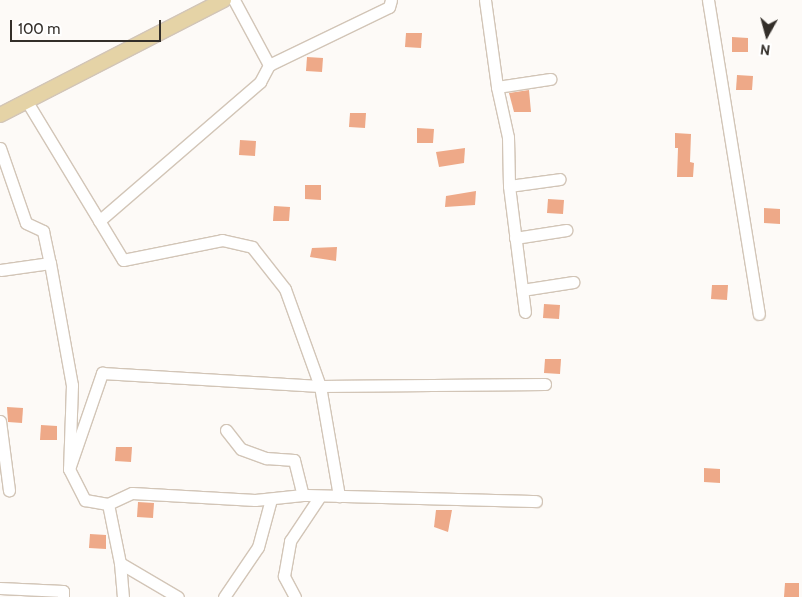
<!DOCTYPE html>
<style>
body{margin:0}
#map{position:relative;width:802px;height:597px;overflow:hidden;background:#fdfaf7;font-family:Cabin,sans-serif}
div>[style]{position:absolute}
.building>*{inset:0;background:#eea988}
.roads{filter:drop-shadow(1px 0 #d2c5b7) drop-shadow(-1px 0 #d2c5b7) drop-shadow(0 1px #d2c5b7) drop-shadow(0 -1px #d2c5b7)}
.minor>*{height:11px;margin:-5.5px;padding:0 5.5px;transform-origin:5.5px;border-radius:5.5px;background:#fff}
.major>*{height:14px;margin:-7px;padding:0 7px;transform-origin:7px;border-radius:7px;background:#e5d3a6}
span{translate:-50% -50%;white-space:nowrap;text-align:center;line-height:1.15;-webkit-text-stroke:4.5px #fff;paint-order:stroke}
.north{position:absolute;left:742px;top:10px;width:50px;height:50px;-webkit-text-stroke:4px #fff;paint-order:stroke;rotate:187deg;font-size:14px;font-weight:700;line-height:20px;text-align:center;color:#332e29}
.north::after{content:'';display:block;margin:auto;width:18px;height:22px;background:#332e29;clip-path:polygon(50% 0,100% 100%,50% 72%,0 100%)}
.scale{position:absolute;left:10px;top:20px;width:151px;height:22px;box-sizing:border-box;border:2px solid #332e29;border-top:0;padding-left:6px;font-size:15px;line-height:18px;white-space:nowrap;color:#332e29;-webkit-text-stroke:4px #fff;paint-order:stroke}
</style>
<div id="map">
<div class="building">
<div style="clip-path:polygon(406px 33px,422px 33px,421px 48px,405px 47px)"></div>
<div style="clip-path:polygon(732px 37px,748px 38px,748px 52px,732px 52px)"></div>
<div style="clip-path:polygon(307px 57px,323px 58px,322px 72px,306px 71px)"></div>
<div style="clip-path:polygon(737px 75px,753px 76px,752px 90px,736px 90px)"></div>
<div style="clip-path:polygon(529px 90px,531px 112px,514px 112px,509px 93px)"></div>
<div style="clip-path:polygon(350px 113px,366px 113px,365px 128px,349px 127px)"></div>
<div style="clip-path:polygon(417px 128px,434px 129px,433px 143px,417px 143px)"></div>
<div style="clip-path:polygon(675px 133px,691px 134px,690px 162px,694px 163px,693px 177px,677px 177px,678px 148px,675px 148px)"></div>
<div style="clip-path:polygon(240px 140px,256px 141px,255px 156px,239px 155px)"></div>
<div style="clip-path:polygon(465px 148px,464px 163px,439px 167px,436px 152px)"></div>
<div style="clip-path:polygon(305px 185px,321px 185px,321px 200px,305px 199px)"></div>
<div style="clip-path:polygon(476px 191px,475px 205px,445px 207px,446px 196px)"></div>
<div style="clip-path:polygon(548px 199px,564px 200px,563px 214px,547px 213px)"></div>
<div style="clip-path:polygon(274px 206px,290px 207px,289px 221px,273px 221px)"></div>
<div style="clip-path:polygon(764px 208px,780px 209px,780px 224px,764px 223px)"></div>
<div style="clip-path:polygon(337px 247px,336px 261px,310px 257px,312px 248px)"></div>
<div style="clip-path:polygon(712px 285px,728px 285px,727px 300px,711px 299px)"></div>
<div style="clip-path:polygon(544px 304px,560px 305px,559px 319px,543px 318px)"></div>
<div style="clip-path:polygon(545px 359px,561px 359px,560px 374px,544px 373px)"></div>
<div style="clip-path:polygon(7px 407px,23px 408px,22px 423px,8px 422px)"></div>
<div style="clip-path:polygon(41px 425px,57px 426px,57px 440px,40px 440px)"></div>
<div style="clip-path:polygon(116px 447px,132px 447px,131px 462px,115px 461px)"></div>
<div style="clip-path:polygon(704px 468px,720px 469px,720px 483px,704px 482px)"></div>
<div style="clip-path:polygon(138px 502px,154px 503px,153px 518px,137px 517px)"></div>
<div style="clip-path:polygon(436px 510px,452px 510px,448px 532px,434px 527px)"></div>
<div style="clip-path:polygon(90px 534px,106px 535px,106px 549px,89px 548px)"></div>
<div style="clip-path:polygon(785px 583px,799px 583px,799px 597px,784px 597px)"></div>
</div>
<div class="roads">
<div class="minor">
<div style="left:234px;top:0;width:74px;rotate:61.7deg"></div>
<div style="left:485px;top:0;width:88px;rotate:82.1deg"></div>
<div style="left:497px;top:87px;width:51px;rotate:77.6deg"></div>
<div style="left:508px;top:137px;width:49px;rotate:88.8deg"></div>
<div style="left:509px;top:186px;width:127px;rotate:82.8deg"></div>
<div style="left:708px;top:0;width:318px;rotate:80.8deg"></div>
<div style="left:497px;top:87px;width:54px;rotate:-8.6deg"></div>
<div style="left:26px;top:100px;width:187px;rotate:58.8deg"></div>
<div style="left:123px;top:260px;width:101px;rotate:-11.4deg"></div>
<div style="left:222px;top:240px;width:31px;rotate:13deg"></div>
<div style="left:252px;top:247px;width:53px;rotate:51.8deg"></div>
<div style="left:285px;top:289px;width:103px;rotate:70.2deg"></div>
<div style="left:320px;top:386px;width:112px;rotate:80.2deg"></div>
<div style="left:0;top:148px;width:79px;rotate:70.9deg"></div>
<div style="left:26px;top:223px;width:19px;rotate:25deg"></div>
<div style="left:43px;top:231px;width:33px;rotate:78deg"></div>
<div style="left:50px;top:263px;width:50px;rotate:172deg"></div>
<div style="left:509px;top:186px;width:51px;rotate:-7.8deg"></div>
<div style="left:99px;top:221px;width:213px;rotate:-40.8deg"></div>
<div style="left:260px;top:82px;width:19px;rotate:-62deg"></div>
<div style="left:269px;top:65px;width:133px;rotate:-25.8deg"></div>
<div style="left:389px;top:7px;width:7px;rotate:-74deg"></div>
<div style="left:515px;top:238px;width:52px;rotate:-8.9deg"></div>
<div style="left:50px;top:263px;width:124px;rotate:79.8deg"></div>
<div style="left:72px;top:385px;width:84px;rotate:92deg"></div>
<div style="left:69px;top:469px;width:35px;rotate:63deg"></div>
<div style="left:85px;top:500px;width:23px;rotate:10deg"></div>
<div style="left:108px;top:504px;width:60px;rotate:78.5deg"></div>
<div style="left:120px;top:563px;width:34px;rotate:85deg"></div>
<div style="left:522px;top:290px;width:52px;rotate:-8.9deg"></div>
<div style="left:0;top:421px;width:70px;rotate:82.6deg"></div>
<div style="left:226px;top:430px;width:24px;rotate:52deg"></div>
<div style="left:241px;top:449px;width:27px;rotate:20deg"></div>
<div style="left:266px;top:458px;width:28px;rotate:4deg"></div>
<div style="left:294px;top:460px;width:36px;rotate:76deg"></div>
<div style="left:69px;top:469px;width:102px;rotate:-71deg"></div>
<div style="left:102px;top:373px;width:218px;rotate:3.4deg"></div>
<div style="left:320px;top:386px;width:225px;rotate:-0.5deg"></div>
<div style="left:108px;top:504px;width:26px;rotate:-25deg"></div>
<div style="left:132px;top:493px;width:123px;rotate:3.3deg"></div>
<div style="left:255px;top:500px;width:48px;rotate:-5.9deg"></div>
<div style="left:303px;top:495px;width:233px;rotate:1.5deg"></div>
<div style="left:120px;top:563px;width:67px;rotate:30.4deg"></div>
<div style="left:0;top:588px;width:63px;rotate:2.7deg"></div>
<div style="left:63px;top:591px;width:6px;rotate:90deg"></div>
<div style="left:224px;top:597px;width:60px;rotate:-55.8deg"></div>
<div style="left:258px;top:547px;width:50px;rotate:-74.8deg"></div>
<div style="left:295px;top:597px;width:24px;rotate:-118deg"></div>
<div style="left:284px;top:576px;width:36px;rotate:-80deg"></div>
<div style="left:290px;top:541px;width:54px;rotate:-56.3deg"></div>
</div>
<div class="major">
<div style="left:0;top:115px;width:252px;rotate:-27.2deg"></div>
</div>
</div>
<div class="north">N</div>
<div class="scale">100 m</div>
</div>
